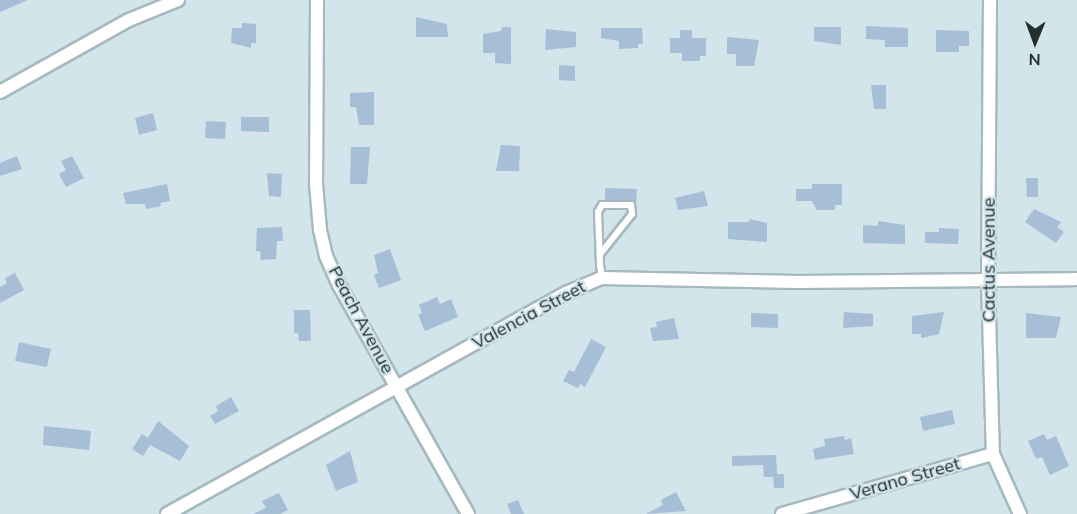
<!DOCTYPE html>
<style>
body{margin:0}
#map{position:relative;width:1077px;height:514px;overflow:hidden;background:#d1e5eb;font-family:Mulish,sans-serif}
div>[style]{position:absolute}
.building>*{inset:0;background:#a7bed7}
.roads{filter:drop-shadow(2px 0 #a6b9be) drop-shadow(-2px 0 #a6b9be) drop-shadow(0 2px #a6b9be) drop-shadow(0 -2px #a6b9be)}
.lane>*{height:6px;margin:-3px;padding:0 3px;transform-origin:3px;border-radius:3px;background:#fff}
.street>*{height:12px;margin:-6px;padding:0 6px;transform-origin:6px;border-radius:6px;background:#fff}
span{translate:-50% -50%;white-space:nowrap;text-align:center;line-height:1.15;-webkit-text-stroke:4.5px #d1e5eb;paint-order:stroke}
.street-label{font-size:18px;color:#262e30}
.north{position:absolute;left:1005px;top:12px;width:60px;height:60px;-webkit-text-stroke:4px #d1e5eb;paint-order:stroke;rotate:181deg;font-size:16px;font-weight:700;line-height:24px;text-align:center;color:#262e30}
.north::after{content:'';display:block;margin:auto;width:21px;height:27px;background:#262e30;clip-path:polygon(50% 0,100% 100%,50% 72%,0 100%)}
</style>
<div id="map">
<div class="building">
<div style="clip-path:polygon(0 0,28px 0,0 12px)"></div>
<div style="clip-path:polygon(416px 17px,447px 24px,448px 37px,416px 37px)"></div>
<div style="clip-path:polygon(242px 23px,256px 24px,256px 43px,251px 43px,251px 48px,231px 43px,232px 28px,242px 28px)"></div>
<div style="clip-path:polygon(866px 26px,908px 28px,908px 47px,885px 47px,885px 40px,866px 39px)"></div>
<div style="clip-path:polygon(502px 27px,511px 27px,511px 64px,495px 63px,495px 53px,483px 53px,483px 34px,501px 31px)"></div>
<div style="clip-path:polygon(814px 27px,841px 27px,841px 45px,814px 41px)"></div>
<div style="clip-path:polygon(601px 28px,642px 28px,643px 44px,638px 44px,638px 48px,619px 49px,619px 41px,601px 38px)"></div>
<div style="clip-path:polygon(546px 29px,576px 32px,576px 47px,545px 50px)"></div>
<div style="clip-path:polygon(680px 30px,692px 30px,692px 38px,706px 38px,706px 56px,700px 56px,700px 61px,682px 61px,682px 53px,670px 53px,670px 38px,680px 38px)"></div>
<div style="clip-path:polygon(936px 30px,969px 31px,969px 46px,959px 46px,959px 52px,936px 52px)"></div>
<div style="clip-path:polygon(727px 37px,759px 40px,754px 66px,736px 66px,736px 54px,727px 54px)"></div>
<div style="clip-path:polygon(559px 65px,575px 66px,575px 81px,559px 80px)"></div>
<div style="clip-path:polygon(871px 85px,886px 85px,886px 109px,874px 109px)"></div>
<div style="clip-path:polygon(374px 92px,374px 125px,359px 125px,356px 107px,350px 107px,350px 93px)"></div>
<div style="clip-path:polygon(153px 113px,157px 130px,139px 135px,135px 118px)"></div>
<div style="clip-path:polygon(241px 117px,269px 117px,269px 132px,241px 131px)"></div>
<div style="clip-path:polygon(206px 121px,226px 122px,225px 139px,205px 138px)"></div>
<div style="clip-path:polygon(501px 145px,520px 146px,519px 171px,496px 171px)"></div>
<div style="clip-path:polygon(351px 147px,370px 147px,367px 184px,350px 184px)"></div>
<div style="clip-path:polygon(17px 156px,22px 169px,0 176px,0 163px)"></div>
<div style="clip-path:polygon(72px 156px,84px 178px,66px 187px,59px 174px,66px 170px,61px 161px)"></div>
<div style="clip-path:polygon(267px 173px,282px 174px,281px 197px,269px 196px)"></div>
<div style="clip-path:polygon(1026px 178px,1038px 178px,1038px 197px,1027px 197px)"></div>
<div style="clip-path:polygon(167px 184px,170px 201px,160px 203px,161px 206px,146px 209px,145px 204px,126px 204px,123px 193px)"></div>
<div style="clip-path:polygon(812px 184px,842px 184px,842px 205px,835px 205px,835px 210px,817px 210px,812px 201px,796px 201px,796px 189px,812px 189px)"></div>
<div style="clip-path:polygon(605px 188px,637px 189px,636px 202px,605px 200px)"></div>
<div style="clip-path:polygon(704px 191px,708px 206px,678px 210px,675px 198px)"></div>
<div style="clip-path:polygon(1034px 209px,1061px 222px,1057px 227px,1064px 232px,1056px 243px,1025px 222px)"></div>
<div style="clip-path:polygon(749px 219px,767px 223px,767px 242px,728px 239px,728px 222px,749px 222px)"></div>
<div style="clip-path:polygon(878px 221px,905px 225px,905px 244px,863px 243px,863px 225px,878px 226px)"></div>
<div style="clip-path:polygon(282px 227px,283px 241px,277px 241px,276px 259px,261px 260px,260px 251px,256px 251px,257px 228px)"></div>
<div style="clip-path:polygon(939px 228px,959px 229px,958px 244px,925px 243px,925px 232px,939px 232px)"></div>
<div style="clip-path:polygon(390px 249px,401px 280px,379px 288px,374px 275px,378px 273px,374px 255px)"></div>
<div style="clip-path:polygon(15px 273px,24px 290px,0 303px,0 287px,7px 283px,5px 278px)"></div>
<div style="clip-path:polygon(437px 297px,440px 304px,451px 299px,458px 317px,425px 331px,418px 315px,422px 313px,419px 305px)"></div>
<div style="clip-path:polygon(294px 310px,310px 310px,311px 341px,299px 341px,298px 333px,294px 333px)"></div>
<div style="clip-path:polygon(844px 312px,873px 314px,873px 326px,843px 328px)"></div>
<div style="clip-path:polygon(944px 312px,939px 334px,921px 338px,921px 334px,912px 334px,912px 316px)"></div>
<div style="clip-path:polygon(751px 313px,778px 314px,778px 328px,751px 327px)"></div>
<div style="clip-path:polygon(1026px 313px,1061px 317px,1056px 338px,1026px 338px)"></div>
<div style="clip-path:polygon(674px 318px,679px 339px,653px 341px,650px 328px,657px 327px,656px 322px)"></div>
<div style="clip-path:polygon(591px 339px,606px 347px,585px 387px,580px 384px,578px 388px,563px 381px,569px 370px,574px 372px)"></div>
<div style="clip-path:polygon(19px 342px,51px 349px,47px 367px,15px 361px)"></div>
<div style="clip-path:polygon(231px 397px,239px 411px,215px 424px,210px 416px,218px 411px,216px 406px)"></div>
<div style="clip-path:polygon(952px 410px,955px 424px,923px 431px,920px 417px)"></div>
<div style="clip-path:polygon(158px 421px,189px 446px,180px 461px,150px 445px,143px 456px,132px 449px,142px 434px,148px 438px)"></div>
<div style="clip-path:polygon(44px 426px,91px 431px,89px 450px,43px 445px)"></div>
<div style="clip-path:polygon(1044px 434px,1047px 440px,1056px 436px,1069px 466px,1050px 475px,1042px 457px,1036px 459px,1028px 441px)"></div>
<div style="clip-path:polygon(844px 436px,845px 440px,851px 438px,854px 454px,815px 460px,813px 449px,825px 446px,824px 439px)"></div>
<div style="clip-path:polygon(350px 451px,358px 482px,336px 491px,326px 465px)"></div>
<div style="clip-path:polygon(776px 455px,777px 474px,784px 474px,784px 488px,774px 488px,773px 477px,764px 477px,763px 465px,732px 466px,732px 456px)"></div>
<div style="clip-path:polygon(676px 492px,686px 511px,646px 514px,663px 505px,661px 500px)"></div>
<div style="clip-path:polygon(279px 493px,288px 510px,280px 514px,253px 514px,266px 508px,262px 501px)"></div>
<div style="clip-path:polygon(518px 500px,524px 514px,511px 514px,507px 504px)"></div>
</div>
<div class="roads">
<div class="lane">
<div style="left:601px;top:253px;width:50px;rotate:-51.5deg"></div>
<div style="left:632px;top:214px;width:9px;rotate:-96deg"></div>
<div style="left:631px;top:205px;width:29px;rotate:180deg"></div>
<div style="left:602px;top:205px;width:8px;rotate:120deg"></div>
<div style="left:598px;top:212px;width:53px;rotate:87.8deg"></div>
<div style="left:600px;top:265px;width:13px;rotate:81deg"></div>
</div>
<div class="street">
<div style="left:317px;top:0;width:184px;rotate:90.3deg"></div>
<div style="left:316px;top:184px;width:46px;rotate:85deg"></div>
<div style="left:320px;top:230px;width:27px;rotate:77deg"></div>
<div style="left:326px;top:256px;width:32px;rotate:66deg"></div>
<div style="left:339px;top:285px;width:263px;rotate:60.6deg"></div>
<div style="left:990px;top:0;width:279px;rotate:90.4deg"></div>
<div style="left:988px;top:279px;width:175px;rotate:88.4deg"></div>
<div style="left:993px;top:454px;width:66px;rotate:65.8deg"></div>
<div style="left:0;top:92px;width:148px;rotate:-29.2deg"></div>
<div style="left:129px;top:20px;width:53px;rotate:-22.2deg"></div>
<div style="left:167px;top:514px;width:456px;rotate:-29deg"></div>
<div style="left:566px;top:293px;width:39px;rotate:-23deg"></div>
<div style="left:602px;top:278px;width:196px;rotate:1.2deg"></div>
<div style="left:798px;top:282px;width:279px;rotate:-0.6deg"></div>
<div style="left:782px;top:514px;width:219px;rotate:-15.9deg"></div>
</div>
</div>
<div class="street-label">
<span style="left:989px;top:260px;rotate:-90deg">Cactus Avenue</span>
<span style="left:529px;top:315px;rotate:-28deg">Valencia Street</span>
<span style="left:361px;top:320px;rotate:62deg">Peach Avenue</span>
<span style="left:905px;top:479px;rotate:-16deg">Verano Street</span>
</div>
<div class="north">N</div>
</div>
